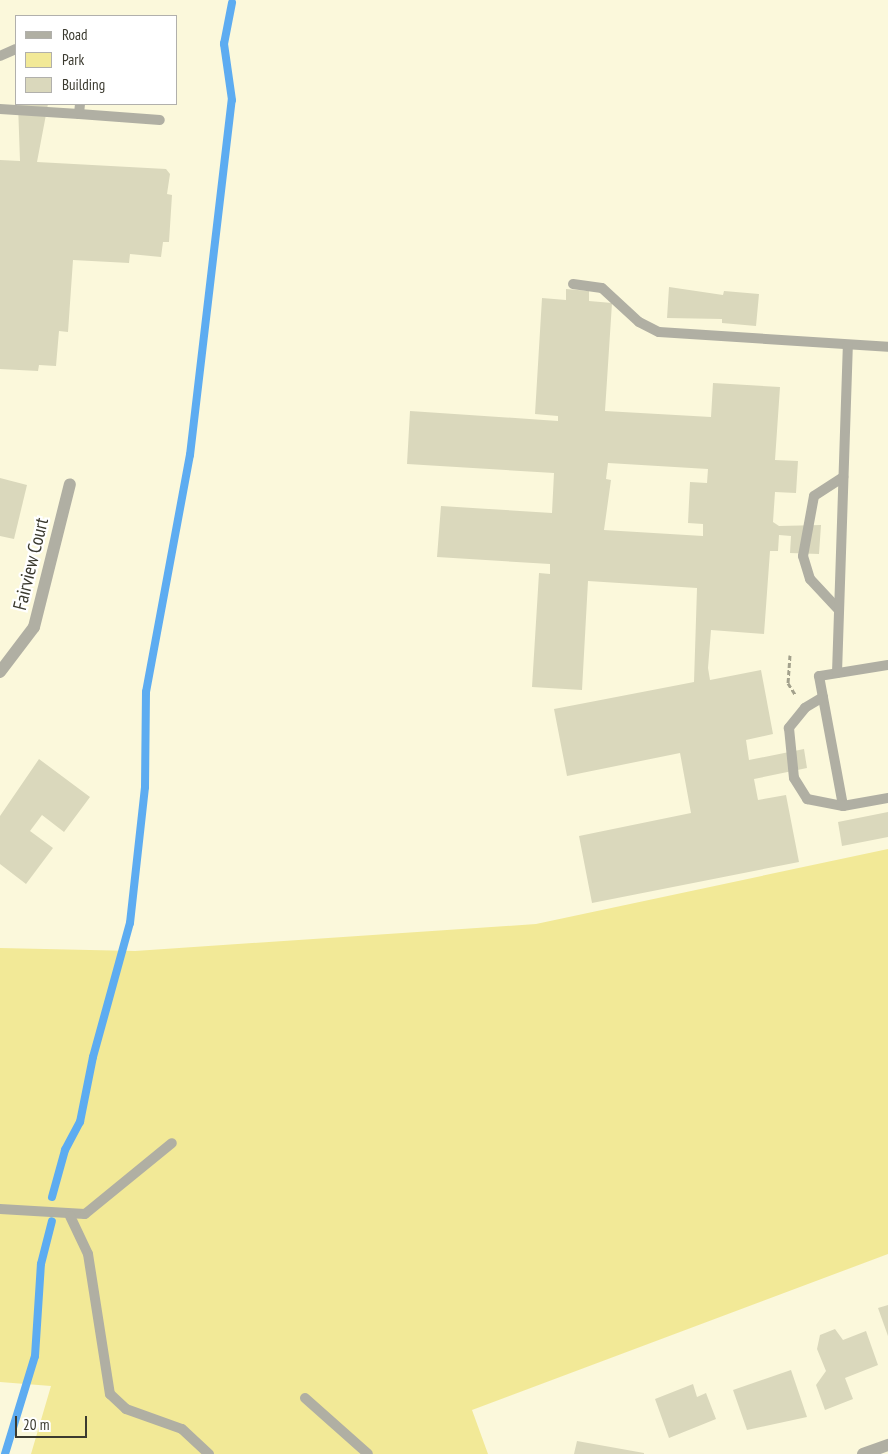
<!DOCTYPE html>
<style>
body{margin:0}
#map{position:relative;width:888px;height:1454px;overflow:hidden;background:#fbf8db;font-family:"PT Sans Narrow",sans-serif}
div>[style]{position:absolute}
.green>*{inset:0;background:#f2e997}
.stream>*{height:8px;margin:-4px;padding:0 4px;transform-origin:4px;border-radius:4px;background:#5dacf1}
.building>*{inset:0;background:#dad8bc}
.path>*{height:3px;margin-top:-1.5px;transform-origin:0;background:repeating-linear-gradient(90deg,#a3a18c 0 5px,transparent 0 7.5px)}
.service>*{height:10px;margin:-5px;padding:0 5px;transform-origin:5px;border-radius:5px;background:#b0afa3}
.minor>*{height:12px;margin:-6px;padding:0 6px;transform-origin:6px;border-radius:6px;background:#b0afa3}
span{translate:-50% -50%;white-space:nowrap;text-align:center;line-height:1.15;-webkit-text-stroke:4.5px #fff;paint-order:stroke}
.street-label{font-size:19px;color:#3b3a2f}
.legend{position:absolute;left:15px;top:15px;width:162px;height:90px;box-sizing:border-box;background:#fff;border:1px solid #b1b0ac;margin:0;padding:6px 9px;list-style:none;font-size:15px;color:#3b3a2f}
.legend li{display:flex;align-items:center;gap:10px;height:25px}
.legend b{width:25px;border:1px solid #b1b0ac}
.scale{position:absolute;left:15px;top:1416px;width:72px;height:22px;box-sizing:border-box;border:2px solid #3b3a2f;border-top:0;padding-left:6px;font-size:15px;line-height:18px;white-space:nowrap;color:#3b3a2f;-webkit-text-stroke:4px #fff;paint-order:stroke}
</style>
<div id="map">
<div class="green">
<div style="clip-path:polygon(888px 849px,888px 1254px,472px 1410px,488px 1454px,31px 1454px,51px 1386px,0 1382px,0 948px,135px 951px,536px 924px)"></div>
</div>
<div class="stream">
<div style="left:52px;top:1197px;width:49px;rotate:-74.5deg"></div>
<div style="left:65px;top:1150px;width:32px;rotate:-62deg"></div>
<div style="left:80px;top:1122px;width:66px;rotate:-78.7deg"></div>
<div style="left:93px;top:1057px;width:139px;rotate:-74.6deg"></div>
<div style="left:130px;top:923px;width:137px;rotate:-83.7deg"></div>
<div style="left:145px;top:787px;width:95px;rotate:-89.4deg"></div>
<div style="left:146px;top:692px;width:241px;rotate:-79.5deg"></div>
<div style="left:190px;top:455px;width:357px;rotate:-83.3deg"></div>
<div style="left:232px;top:100px;width:57px;rotate:-98.1deg"></div>
<div style="left:224px;top:44px;width:42px;rotate:-79deg"></div>
<div style="left:5px;top:1454px;width:102px;rotate:-73deg"></div>
<div style="left:35px;top:1356px;width:92px;rotate:-86.3deg"></div>
<div style="left:41px;top:1264px;width:44px;rotate:-75.7deg"></div>
</div>
<div class="building">
<div style="clip-path:polygon(18px 104px,48px 104px,37px 162px,166px 169px,170px 174px,167px 194px,172px 195px,169px 242px,163px 242px,161px 257px,130px 254px,129px 263px,73px 260px,68px 332px,59px 331px,56px 366px,39px 365px,38px 371px,0 369px,0 160px,20px 161px)"></div>
<div style="clip-path:polygon(669px 287px,723px 295px,724px 291px,759px 294px,756px 326px,722px 323px,722px 319px,667px 318px)"></div>
<div style="clip-path:polygon(evenodd,566px 289px,589px 291px,589px 301px,612px 303px,605px 411px,711px 417px,713px 383px,780px 387px,775px 460px,798px 461px,796px 493px,775px 492px,773px 522px,779px 526px,821px 525px,819px 554px,790px 553px,791px 536px,779px 535px,778px 551px,770px 551px,764px 634px,711px 630px,708px 668px,710px 680px,761px 670px,773px 734px,746px 740px,749px 760px,804px 749px,807px 768px,754px 779px,758px 800px,786px 795px,799px 862px,592px 903px,579px 836px,691px 813px,680px 753px,567px 776px,554px 709px,694px 682px,697px 588px,588px 581px,582px 690px,532px 687px,539px 573px,550px 574px,550px 564px,437px 557px,441px 506px,552px 513px,554px 473px,407px 464px,410px 411px,558px 421px,558px 416px,535px 414px,542px 298px,566px 300px,566px 289px,608px 463px,708px 469px,707px 483px,690px 482px,688px 523px,703px 524px,703px 536px,604px 530px,611px 480px,606px 479px,608px 463px)"></div>
<div style="clip-path:polygon(0 478px,27px 485px,14px 539px,0 536px)"></div>
<div style="clip-path:polygon(39px 759px,90px 797px,64px 832px,42px 815px,30px 831px,53px 848px,26px 884px,0 864px,0 816px)"></div>
<div style="clip-path:polygon(888px 812px,888px 837px,842px 846px,838px 822px)"></div>
<div style="clip-path:polygon(888px 1305px,888px 1336px,878px 1308px)"></div>
<div style="clip-path:polygon(835px 1329px,843px 1340px,866px 1331px,878px 1365px,845px 1378px,853px 1399px,825px 1410px,816px 1385px,826px 1371px,817px 1349px,820px 1335px)"></div>
<div style="clip-path:polygon(791px 1370px,807px 1417px,747px 1430px,733px 1390px)"></div>
<div style="clip-path:polygon(693px 1384px,697px 1397px,706px 1393px,716px 1419px,669px 1438px,655px 1399px)"></div>
<div style="clip-path:polygon(577px 1441px,644px 1453px,644px 1454px,574px 1454px)"></div>
</div>
<div class="path">
<div style="left:790px;top:655px;width:28px;rotate:94deg"></div>
<div style="left:788px;top:683px;width:13px;rotate:58deg"></div>
</div>
<div class="service">
<div style="left:0;top:56px;width:17px;rotate:-24deg"></div>
<div style="left:80px;top:104px;width:10px;rotate:96deg"></div>
<div style="left:79px;top:114px;width:81px;rotate:4.2deg"></div>
<div style="left:0;top:109px;width:79px;rotate:3.6deg"></div>
<div style="left:573px;top:284px;width:29px;rotate:8deg"></div>
<div style="left:602px;top:288px;width:50px;rotate:42.6deg"></div>
<div style="left:639px;top:322px;width:22px;rotate:27deg"></div>
<div style="left:659px;top:332px;width:229px;rotate:3.7deg"></div>
<div style="left:838px;top:609px;width:41px;rotate:-133deg"></div>
<div style="left:810px;top:579px;width:24px;rotate:-107deg"></div>
<div style="left:803px;top:556px;width:61px;rotate:-79.6deg"></div>
<div style="left:814px;top:496px;width:35px;rotate:-33deg"></div>
<div style="left:888px;top:665px;width:70px;rotate:170.9deg"></div>
<div style="left:819px;top:676px;width:132px;rotate:79.5deg"></div>
<div style="left:843px;top:806px;width:46px;rotate:-10.1deg"></div>
<div style="left:837px;top:673px;width:328px;rotate:-88.1deg"></div>
<div style="left:823px;top:697px;width:21px;rotate:149deg"></div>
<div style="left:805px;top:708px;width:26px;rotate:129deg"></div>
<div style="left:789px;top:728px;width:50px;rotate:84.3deg"></div>
<div style="left:794px;top:778px;width:25px;rotate:58deg"></div>
<div style="left:807px;top:799px;width:37px;rotate:11deg"></div>
<div style="left:0;top:1209px;width:85px;rotate:3.4deg"></div>
<div style="left:85px;top:1214px;width:112px;rotate:-39.2deg"></div>
<div style="left:70px;top:1216px;width:42px;rotate:64.7deg"></div>
<div style="left:88px;top:1254px;width:142px;rotate:81.1deg"></div>
<div style="left:110px;top:1394px;width:22px;rotate:43deg"></div>
<div style="left:126px;top:1409px;width:59px;rotate:19.7deg"></div>
<div style="left:182px;top:1429px;width:37px;rotate:43deg"></div>
<div style="left:305px;top:1398px;width:84px;rotate:41.6deg"></div>
</div>
<div class="minor">
<div style="left:0;top:672px;width:56px;rotate:-52.9deg"></div>
<div style="left:34px;top:627px;width:147px;rotate:-75.9deg"></div>
<div style="left:863px;top:1454px;width:27px;rotate:-20deg"></div>
</div>
<div class="street-label">
<span style="left:31px;top:564px;rotate:-76deg">Fairview Court</span>
</div>
<ul class="legend">
<li><b style="height:6px;background:#b0afa3"></b>Road</li>
<li><b style="height:14px;background:#f2e997"></b>Park</li>
<li><b style="height:14px;background:#dad8bc"></b>Building</li>
</ul>
<div class="scale">20 m</div>
</div>
